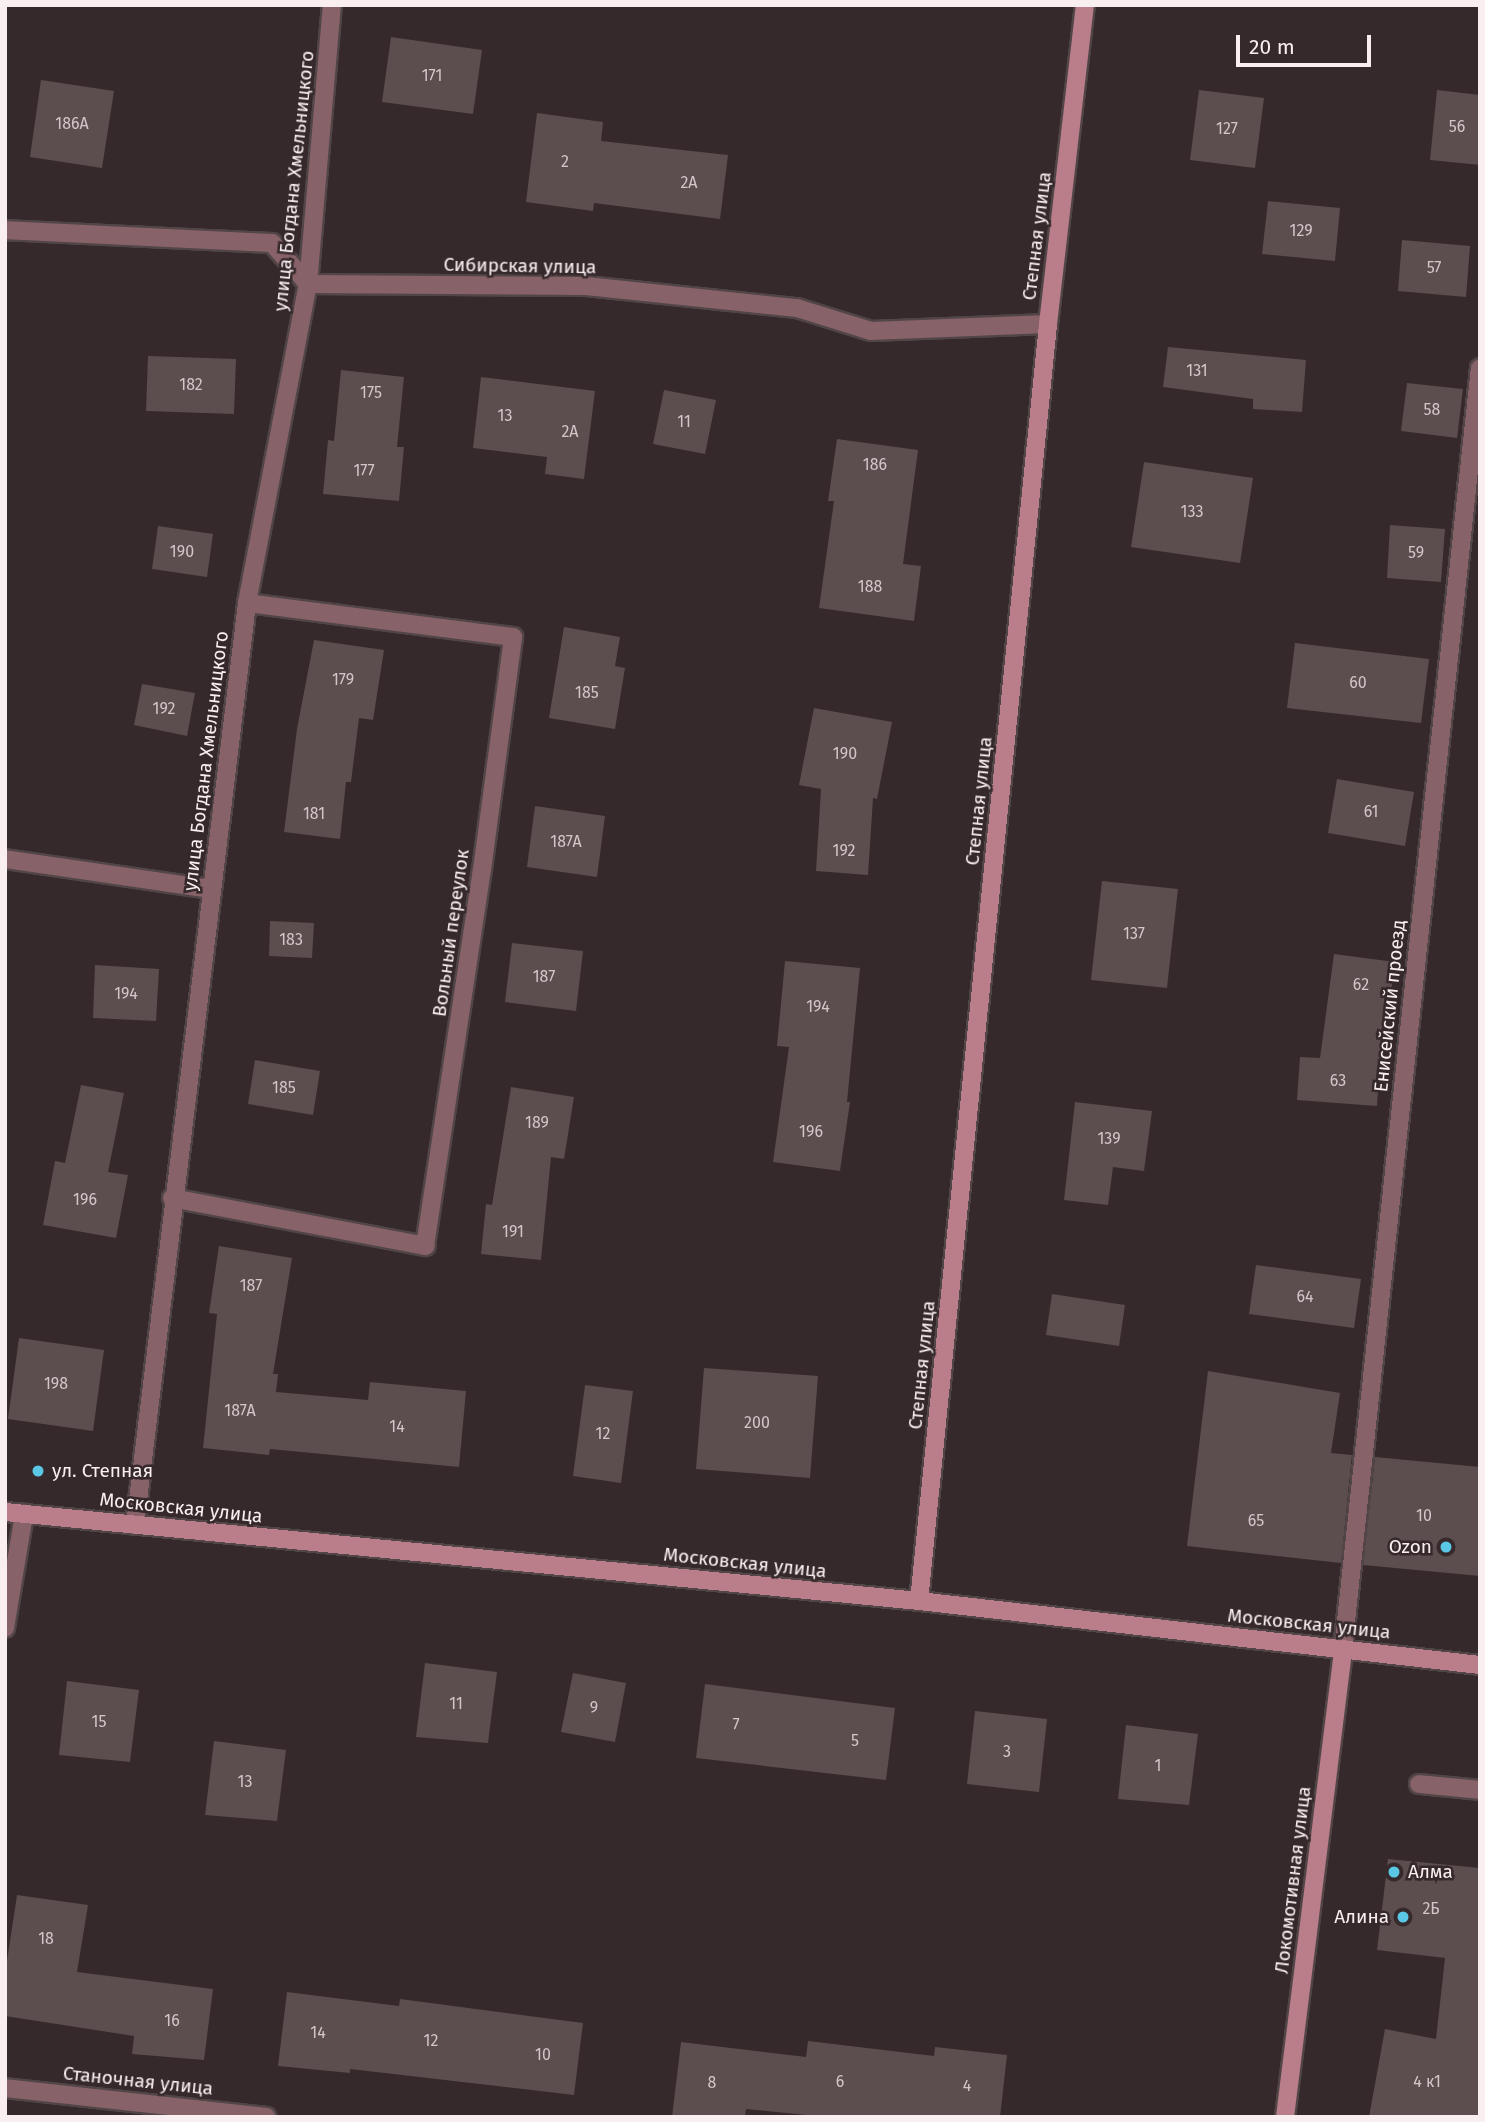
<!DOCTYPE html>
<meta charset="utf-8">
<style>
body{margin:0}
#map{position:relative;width:1485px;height:2122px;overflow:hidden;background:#36292b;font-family:"Fira Sans",sans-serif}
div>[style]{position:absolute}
.building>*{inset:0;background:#5c4d4f}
.roads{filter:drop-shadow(2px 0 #514547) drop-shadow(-2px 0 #514547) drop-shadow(0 2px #514547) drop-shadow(0 -2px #514547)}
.lane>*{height:18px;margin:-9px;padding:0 9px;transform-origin:9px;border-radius:9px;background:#876268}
.street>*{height:18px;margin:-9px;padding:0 9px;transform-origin:9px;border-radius:9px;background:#876268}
.secondary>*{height:18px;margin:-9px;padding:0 9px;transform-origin:9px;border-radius:9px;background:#b97e89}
.dots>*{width:19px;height:19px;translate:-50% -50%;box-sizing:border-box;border:4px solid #36292b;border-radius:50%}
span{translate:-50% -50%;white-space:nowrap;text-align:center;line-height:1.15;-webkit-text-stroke:5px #36292b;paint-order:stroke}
.number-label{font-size:16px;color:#d2c6c8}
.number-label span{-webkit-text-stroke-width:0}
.street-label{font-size:19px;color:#f9eff1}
.poi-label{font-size:19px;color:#f9eff1}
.left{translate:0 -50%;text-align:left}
.right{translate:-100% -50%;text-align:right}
.frame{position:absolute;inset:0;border:7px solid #f9eff1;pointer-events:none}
.scale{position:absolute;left:1236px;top:35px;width:135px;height:32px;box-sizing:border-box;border:4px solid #f9eff1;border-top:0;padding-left:9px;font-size:21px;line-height:24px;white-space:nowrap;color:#f9eff1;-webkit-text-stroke:5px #36292b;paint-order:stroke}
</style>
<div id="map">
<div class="building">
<div style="clip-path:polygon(391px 37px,482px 50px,473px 114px,382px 102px)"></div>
<div style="clip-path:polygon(41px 80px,114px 91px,102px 168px,30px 157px)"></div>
<div style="clip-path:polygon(1199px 90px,1264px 98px,1255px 168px,1190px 160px)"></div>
<div style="clip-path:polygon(1437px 90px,1480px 95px,1480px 165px,1430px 160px)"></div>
<div style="clip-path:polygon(537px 113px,603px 122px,601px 141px,728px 155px,720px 219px,594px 203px,593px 211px,526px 202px)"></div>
<div style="clip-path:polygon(1268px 201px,1340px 208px,1335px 261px,1262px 254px)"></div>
<div style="clip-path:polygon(1402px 240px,1470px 246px,1466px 297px,1398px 291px)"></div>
<div style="clip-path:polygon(1168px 347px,1306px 360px,1302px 412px,1253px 409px,1253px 399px,1163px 387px)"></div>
<div style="clip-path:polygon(148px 356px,236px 359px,234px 414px,146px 411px)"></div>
<div style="clip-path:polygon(341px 370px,404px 377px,397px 447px,404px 447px,399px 501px,323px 494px,328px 440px,334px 441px)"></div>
<div style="clip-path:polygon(481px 377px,595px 391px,584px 479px,545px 474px,547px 457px,473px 448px)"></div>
<div style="clip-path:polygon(1407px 383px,1463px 389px,1457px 438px,1401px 431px)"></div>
<div style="clip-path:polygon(664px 390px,716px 400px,705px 454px,653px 444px)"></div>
<div style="clip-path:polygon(837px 439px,918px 450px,903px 564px,921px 566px,914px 621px,819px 608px,834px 501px,828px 501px)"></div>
<div style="clip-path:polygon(1144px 462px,1253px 478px,1240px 563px,1131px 547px)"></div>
<div style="clip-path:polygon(1390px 525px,1445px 529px,1441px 582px,1387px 578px)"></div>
<div style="clip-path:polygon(158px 526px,213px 534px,207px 577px,152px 569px)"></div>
<div style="clip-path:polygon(564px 627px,620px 637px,615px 666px,625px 668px,615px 729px,549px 718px)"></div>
<div style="clip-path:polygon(314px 640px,384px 650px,373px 720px,359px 718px,351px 782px,346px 782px,340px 839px,284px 832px,297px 729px)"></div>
<div style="clip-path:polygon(1295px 643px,1429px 659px,1421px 723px,1287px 708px)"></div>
<div style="clip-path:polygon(142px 684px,195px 693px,187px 736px,134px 725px)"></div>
<div style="clip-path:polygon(814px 708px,892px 722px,877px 799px,873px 798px,868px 875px,816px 871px,821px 789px,799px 785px)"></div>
<div style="clip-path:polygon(1337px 779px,1414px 792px,1405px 846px,1328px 833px)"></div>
<div style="clip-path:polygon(535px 806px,605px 816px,597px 877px,527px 867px)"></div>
<div style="clip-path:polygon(1102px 881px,1178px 889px,1167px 988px,1091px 980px)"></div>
<div style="clip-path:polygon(270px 921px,314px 923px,312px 958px,269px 956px)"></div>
<div style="clip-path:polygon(512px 943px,583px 951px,576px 1011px,505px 1002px)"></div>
<div style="clip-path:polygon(1334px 954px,1395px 962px,1388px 1015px,1383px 1014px,1377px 1106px,1297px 1100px,1300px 1057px,1320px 1058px)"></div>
<div style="clip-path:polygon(785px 961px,860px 968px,847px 1102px,850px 1102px,840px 1171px,773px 1162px,789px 1047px,777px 1046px)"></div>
<div style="clip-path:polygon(95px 965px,159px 969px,156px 1021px,93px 1018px)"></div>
<div style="clip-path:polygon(255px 1060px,320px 1071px,313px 1115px,248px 1104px)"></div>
<div style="clip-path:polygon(81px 1085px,124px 1093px,108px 1172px,128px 1175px,116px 1238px,43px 1225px,55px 1161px,65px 1163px)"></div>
<div style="clip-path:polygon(511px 1087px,574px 1097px,564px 1159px,551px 1157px,541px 1260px,481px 1254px,486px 1204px,492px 1205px)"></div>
<div style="clip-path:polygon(1075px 1102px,1152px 1111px,1144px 1171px,1113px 1167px,1108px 1205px,1064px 1200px)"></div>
<div style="clip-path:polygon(219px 1246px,292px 1258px,273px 1374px,278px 1374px,276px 1392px,368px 1400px,370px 1382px,466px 1391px,459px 1467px,270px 1449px,269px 1455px,203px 1448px,217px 1314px,209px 1313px)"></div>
<div style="clip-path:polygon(1256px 1265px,1361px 1279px,1354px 1328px,1249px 1314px)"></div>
<div style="clip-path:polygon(1052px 1294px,1125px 1305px,1119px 1346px,1046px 1335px)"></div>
<div style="clip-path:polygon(19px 1338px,104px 1350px,93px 1431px,8px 1419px)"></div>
<div style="clip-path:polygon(704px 1368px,818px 1376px,810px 1478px,696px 1469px)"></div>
<div style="clip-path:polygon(1208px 1371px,1340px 1393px,1331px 1453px,1352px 1455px,1341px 1563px,1187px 1546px)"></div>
<div style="clip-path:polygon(585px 1385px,633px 1391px,621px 1483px,573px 1476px)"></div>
<div style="clip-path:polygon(1375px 1457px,1480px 1467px,1480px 1576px,1363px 1565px)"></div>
<div style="clip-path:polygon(425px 1663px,497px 1672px,488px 1743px,416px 1737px)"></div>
<div style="clip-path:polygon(573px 1673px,626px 1683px,615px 1742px,561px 1732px)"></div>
<div style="clip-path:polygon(67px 1681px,139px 1690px,130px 1762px,59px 1755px)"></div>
<div style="clip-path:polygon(705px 1684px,895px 1708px,886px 1780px,696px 1758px)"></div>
<div style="clip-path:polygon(975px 1711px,1047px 1719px,1039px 1792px,967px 1784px)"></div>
<div style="clip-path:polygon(1126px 1725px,1198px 1734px,1189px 1805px,1118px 1799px)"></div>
<div style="clip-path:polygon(214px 1741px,286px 1750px,277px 1821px,205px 1815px)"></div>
<div style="clip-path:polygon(1388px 1859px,1480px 1868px,1480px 2117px,1369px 2117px,1385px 2029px,1436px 2039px,1445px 1958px,1377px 1950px)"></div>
<div style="clip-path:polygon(17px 1895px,88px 1905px,77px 1972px,213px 1989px,204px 2060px,132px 2054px,134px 2036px,5px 2016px,5px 1974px)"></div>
<div style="clip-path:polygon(287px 1992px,399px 2006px,400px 1999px,583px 2023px,574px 2095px,350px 2069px,350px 2073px,278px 2066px)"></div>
<div style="clip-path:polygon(808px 2041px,934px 2056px,935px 2047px,1007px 2055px,1000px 2117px,825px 2117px,746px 2109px,745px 2117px,672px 2117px,681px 2042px,806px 2057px)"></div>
</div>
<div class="roads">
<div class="lane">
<div style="left:5px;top:859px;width:208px;rotate:8.3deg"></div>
<div style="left:172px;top:1198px;width:258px;rotate:10.7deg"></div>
<div style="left:425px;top:1246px;width:380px;rotate:-81.4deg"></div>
<div style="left:482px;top:870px;width:235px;rotate:-82.4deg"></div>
<div style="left:513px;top:637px;width:268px;rotate:-172.7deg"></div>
<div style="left:5px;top:1628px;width:116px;rotate:-80.5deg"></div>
<div style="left:1419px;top:1784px;width:61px;rotate:5.6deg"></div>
</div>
<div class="street">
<div style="left:5px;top:230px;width:267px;rotate:2.8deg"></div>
<div style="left:272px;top:243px;width:55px;rotate:48.7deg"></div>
<div style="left:308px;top:284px;width:278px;rotate:0.4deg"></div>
<div style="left:586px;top:286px;width:212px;rotate:6deg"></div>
<div style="left:797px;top:308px;width:77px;rotate:17.3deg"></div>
<div style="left:871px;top:331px;width:177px;rotate:-2.3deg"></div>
<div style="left:135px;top:1525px;width:929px;rotate:-83.07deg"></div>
<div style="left:247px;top:603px;width:325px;rotate:-79.2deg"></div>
<div style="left:308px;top:284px;width:280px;rotate:-85.1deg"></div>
<div style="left:1343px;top:1649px;width:1288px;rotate:-83.9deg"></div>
<div style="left:5px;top:2088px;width:263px;rotate:6.3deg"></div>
</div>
<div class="secondary">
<div style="left:5px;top:1512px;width:918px;rotate:5.56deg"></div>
<div style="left:919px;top:1601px;width:565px;rotate:6.51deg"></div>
<div style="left:919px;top:1601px;width:1283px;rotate:-84.23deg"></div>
<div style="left:1048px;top:324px;width:321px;rotate:-83.4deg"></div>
<div style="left:1285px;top:2117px;width:472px;rotate:-82.9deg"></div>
</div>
</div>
<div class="dots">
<div style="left:38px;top:1471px;background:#5ac8e5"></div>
<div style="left:1446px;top:1547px;background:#5ac8e5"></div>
<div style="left:1394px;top:1872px;background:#5ac8e5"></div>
<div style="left:1403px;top:1917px;background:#5ac8e5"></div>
</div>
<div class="number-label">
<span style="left:432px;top:76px">171</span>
<span style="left:72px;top:124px">186А</span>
<span style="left:1457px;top:127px">56</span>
<span style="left:1227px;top:129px">127</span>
<span style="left:565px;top:162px">2</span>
<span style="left:689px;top:183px">2А</span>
<span style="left:1301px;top:231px">129</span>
<span style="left:1434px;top:268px">57</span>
<span style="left:1197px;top:371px">131</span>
<span style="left:191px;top:385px">182</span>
<span style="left:371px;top:393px">175</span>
<span style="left:1432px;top:410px">58</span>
<span style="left:505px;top:416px">13</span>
<span style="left:684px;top:422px">11</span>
<span style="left:570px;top:432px">2А</span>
<span style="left:875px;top:465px">186</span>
<span style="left:364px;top:471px">177</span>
<span style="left:1192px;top:512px">133</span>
<span style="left:182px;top:552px">190</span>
<span style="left:1416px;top:553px">59</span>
<span style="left:870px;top:587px">188</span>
<span style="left:343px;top:680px">179</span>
<span style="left:1358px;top:683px">60</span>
<span style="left:587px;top:693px">185</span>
<span style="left:164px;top:709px">192</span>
<span style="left:845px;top:754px">190</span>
<span style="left:1371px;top:812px">61</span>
<span style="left:314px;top:814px">181</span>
<span style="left:566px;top:842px">187А</span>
<span style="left:844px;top:851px">192</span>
<span style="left:1134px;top:934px">137</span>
<span style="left:291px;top:940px">183</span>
<span style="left:544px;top:977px">187</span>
<span style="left:1361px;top:985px">62</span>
<span style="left:126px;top:994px">194</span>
<span style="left:818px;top:1007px">194</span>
<span style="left:1338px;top:1081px">63</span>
<span style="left:284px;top:1088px">185</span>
<span style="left:537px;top:1123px">189</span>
<span style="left:811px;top:1132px">196</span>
<span style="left:1109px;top:1139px">139</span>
<span style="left:85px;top:1200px">196</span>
<span style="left:513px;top:1232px">191</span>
<span style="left:251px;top:1286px">187</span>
<span style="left:1305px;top:1297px">64</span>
<span style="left:56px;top:1384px">198</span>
<span style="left:240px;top:1411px">187А</span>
<span style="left:757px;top:1423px">200</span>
<span style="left:397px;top:1427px">14</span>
<span style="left:603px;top:1434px">12</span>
<span style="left:1424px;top:1516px">10</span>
<span style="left:1256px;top:1521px">65</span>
<span style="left:456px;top:1704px">11</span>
<span style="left:594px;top:1708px">9</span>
<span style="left:99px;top:1722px">15</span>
<span style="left:736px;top:1725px">7</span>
<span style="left:855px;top:1741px">5</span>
<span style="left:1007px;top:1752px">3</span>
<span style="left:1158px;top:1766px">1</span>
<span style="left:245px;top:1782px">13</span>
<span style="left:1431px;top:1909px">2Б</span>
<span style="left:46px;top:1939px">18</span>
<span style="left:172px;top:2021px">16</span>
<span style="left:318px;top:2033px">14</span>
<span style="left:431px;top:2041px">12</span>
<span style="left:543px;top:2055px">10</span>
<span style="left:840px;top:2082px">6</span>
<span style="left:1427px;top:2082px">4 к1</span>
<span style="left:712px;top:2083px">8</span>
<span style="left:967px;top:2086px">4</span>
</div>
<div class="street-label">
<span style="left:294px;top:181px;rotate:-84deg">улица Богдана Хмельницкого</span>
<span style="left:1037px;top:236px;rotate:-83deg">Степная улица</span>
<span style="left:520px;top:266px;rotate:1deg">Сибирская улица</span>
<span style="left:206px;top:761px;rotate:-83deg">улица Богдана Хмельницкого</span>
<span style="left:979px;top:801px;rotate:-84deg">Степная улица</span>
<span style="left:451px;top:933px;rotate:-82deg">Вольный переулок</span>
<span style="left:1390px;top:1006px;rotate:-84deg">Енисейский проезд</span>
<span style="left:922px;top:1365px;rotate:-84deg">Степная улица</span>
<span style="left:181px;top:1508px;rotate:6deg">Московская улица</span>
<span style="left:745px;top:1563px;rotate:6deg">Московская улица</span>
<span style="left:1309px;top:1624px;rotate:6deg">Московская улица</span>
<span style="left:1293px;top:1880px;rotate:-83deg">Локомотивная улица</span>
<span style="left:138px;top:2081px;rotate:6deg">Станочная улица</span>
</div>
<div class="poi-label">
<span class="left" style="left:52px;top:1471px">ул. Степная</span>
<span class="right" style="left:1432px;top:1547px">Ozon</span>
<span class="left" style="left:1408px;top:1872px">Алма</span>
<span class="right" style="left:1389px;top:1917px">Алина</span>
</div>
<div class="frame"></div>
<div class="scale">20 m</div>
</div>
